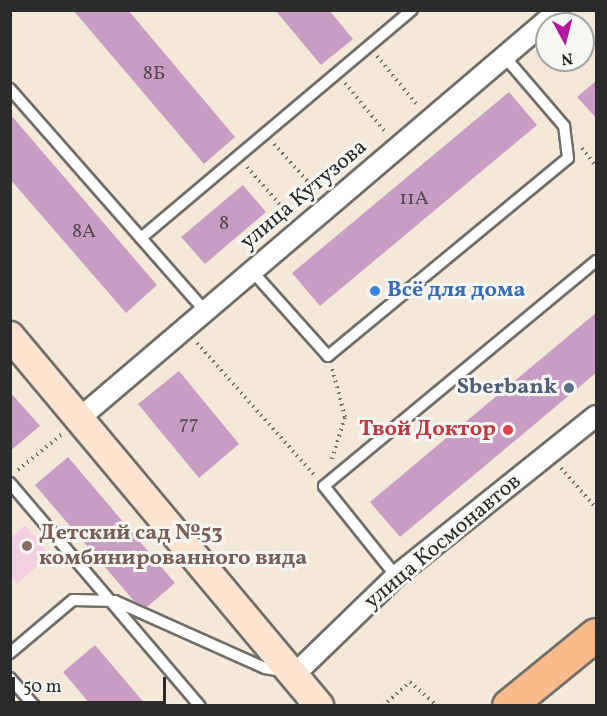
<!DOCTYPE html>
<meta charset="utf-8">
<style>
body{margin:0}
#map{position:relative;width:607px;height:716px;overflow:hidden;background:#f4e9d9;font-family:Vollkorn,serif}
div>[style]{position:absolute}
.built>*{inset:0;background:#f2cfe1}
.building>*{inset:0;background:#c79dc4}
.path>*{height:4px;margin-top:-2px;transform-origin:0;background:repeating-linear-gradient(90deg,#716e68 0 1.5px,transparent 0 6px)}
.roads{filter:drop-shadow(2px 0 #716e68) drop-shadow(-2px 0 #716e68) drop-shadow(0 2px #716e68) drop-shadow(0 -2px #716e68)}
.service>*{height:10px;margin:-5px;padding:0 5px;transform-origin:5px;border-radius:5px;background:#fff}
.minor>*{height:20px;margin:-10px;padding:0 10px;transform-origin:10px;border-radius:10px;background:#fff}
.secondary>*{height:28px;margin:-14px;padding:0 14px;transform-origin:14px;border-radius:14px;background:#fde4d1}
.primary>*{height:32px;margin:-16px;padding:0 16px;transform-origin:16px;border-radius:16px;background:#fabb8c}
.dots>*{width:16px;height:16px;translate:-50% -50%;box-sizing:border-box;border:3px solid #f6f6f2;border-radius:50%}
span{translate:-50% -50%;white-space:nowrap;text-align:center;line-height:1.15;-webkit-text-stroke:6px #f6f6f2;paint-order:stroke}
.number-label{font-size:20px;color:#524851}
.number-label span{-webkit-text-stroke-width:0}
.street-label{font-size:22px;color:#2b2b2b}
.shop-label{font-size:22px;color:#366cbe;font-weight:700}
.left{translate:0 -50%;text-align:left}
.service-label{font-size:22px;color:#4e5e75;font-weight:700}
.right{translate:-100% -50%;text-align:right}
.health-label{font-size:22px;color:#be3a42;font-weight:700}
.education-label{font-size:22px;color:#785e54;font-weight:700}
.frame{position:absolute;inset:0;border:12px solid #2b2b2b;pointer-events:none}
.north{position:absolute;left:535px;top:12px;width:60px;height:60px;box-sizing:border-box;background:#f6f6f2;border:2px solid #a5a5a2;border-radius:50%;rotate:173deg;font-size:16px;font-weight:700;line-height:24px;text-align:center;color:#2b2b2b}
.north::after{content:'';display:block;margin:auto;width:21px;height:27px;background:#b5179e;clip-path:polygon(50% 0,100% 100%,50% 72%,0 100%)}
.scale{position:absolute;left:12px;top:677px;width:154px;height:27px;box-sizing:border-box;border:3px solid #2b2b2b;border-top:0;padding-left:8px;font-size:18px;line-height:21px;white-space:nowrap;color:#2b2b2b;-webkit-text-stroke:4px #f6f6f2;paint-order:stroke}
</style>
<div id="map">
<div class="built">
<div style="clip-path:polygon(25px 525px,50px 555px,17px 584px,11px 577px,11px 538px)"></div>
</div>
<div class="building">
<div style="clip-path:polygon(73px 10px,128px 10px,235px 137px,204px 164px)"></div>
<div style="clip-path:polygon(275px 10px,329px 10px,353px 39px,321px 65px)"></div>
<div style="clip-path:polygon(597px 80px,597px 119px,577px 97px)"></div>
<div style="clip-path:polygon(509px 92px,537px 125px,320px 306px,292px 273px)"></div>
<div style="clip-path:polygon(10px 114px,157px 285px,126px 313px,10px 179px)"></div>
<div style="clip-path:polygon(243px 185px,266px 212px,205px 264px,181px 237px)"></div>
<div style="clip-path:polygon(597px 312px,597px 372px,400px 537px,370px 502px)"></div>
<div style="clip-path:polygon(179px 371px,239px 444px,199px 478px,138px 404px)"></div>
<div style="clip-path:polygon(10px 392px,40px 426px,10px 451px)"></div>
<div style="clip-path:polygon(68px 457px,175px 583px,147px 607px,134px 601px,35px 485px)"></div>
<div style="clip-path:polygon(95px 645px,146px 705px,91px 705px,63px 672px)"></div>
</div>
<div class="path">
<div style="left:10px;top:15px;width:7px;rotate:-45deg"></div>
<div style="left:377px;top:56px;width:65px;rotate:50.6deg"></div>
<div style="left:345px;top:83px;width:65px;rotate:50.6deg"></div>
<div style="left:274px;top:144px;width:64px;rotate:48.1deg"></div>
<div style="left:582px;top:148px;width:23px;rotate:52deg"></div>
<div style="left:247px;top:167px;width:64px;rotate:48.8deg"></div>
<div style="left:197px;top:343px;width:179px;rotate:48.4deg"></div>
<div style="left:332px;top:459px;width:44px;rotate:-72.8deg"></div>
<div style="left:345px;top:417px;width:51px;rotate:-104.9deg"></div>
<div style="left:561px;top:468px;width:53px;rotate:48.8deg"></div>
<div style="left:18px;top:470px;width:58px;rotate:-39.4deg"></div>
<div style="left:383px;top:706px;width:36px;rotate:-42deg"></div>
<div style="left:410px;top:682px;width:33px;rotate:41deg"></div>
</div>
<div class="roads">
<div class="service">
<div style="left:10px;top:89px;width:295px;rotate:48.7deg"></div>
<div style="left:141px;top:238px;width:354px;rotate:-40.1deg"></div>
<div style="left:252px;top:271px;width:114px;rotate:48.2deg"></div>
<div style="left:328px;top:356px;width:311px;rotate:-39.5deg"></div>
<div style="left:568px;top:158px;width:32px;rotate:-97deg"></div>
<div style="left:564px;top:126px;width:92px;rotate:-130.6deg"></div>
<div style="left:10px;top:483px;width:293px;rotate:49.6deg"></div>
<div style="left:396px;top:576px;width:115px;rotate:-128.7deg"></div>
<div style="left:324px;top:486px;width:353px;rotate:-39.6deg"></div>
<div style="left:10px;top:653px;width:82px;rotate:-40.1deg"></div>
<div style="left:73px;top:600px;width:42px;rotate:1.4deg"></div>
<div style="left:115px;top:601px;width:164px;rotate:24.1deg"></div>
<div style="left:265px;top:668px;width:17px;rotate:10deg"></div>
<div style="left:10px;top:678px;width:37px;rotate:49deg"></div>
</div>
<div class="minor">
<div style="left:81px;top:417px;width:628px;rotate:-40.41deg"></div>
<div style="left:295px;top:674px;width:141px;rotate:-44.1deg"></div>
<div style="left:396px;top:576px;width:256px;rotate:-38.7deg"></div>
</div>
<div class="secondary">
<div style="left:10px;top:336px;width:482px;rotate:50.1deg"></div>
</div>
<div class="primary">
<div style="left:509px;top:706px;width:112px;rotate:-39.2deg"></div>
</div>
</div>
<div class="dots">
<div style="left:375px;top:291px;background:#3f7fe0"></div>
<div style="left:569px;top:388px;background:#5c6f8a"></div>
<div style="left:508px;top:430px;background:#e0444e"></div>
<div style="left:27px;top:546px;background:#8d6e63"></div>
</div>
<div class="number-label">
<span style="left:154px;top:74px">8Б</span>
<span style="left:414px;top:199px">11А</span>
<span style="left:224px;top:224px">8</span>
<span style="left:84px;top:232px">8А</span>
<span style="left:189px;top:424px">77</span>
</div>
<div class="street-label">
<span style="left:304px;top:195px;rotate:-40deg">улица Кутузова</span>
<span style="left:443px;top:542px;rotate:-40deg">улица Космонавтов</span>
</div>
<div class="shop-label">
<span class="left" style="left:387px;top:291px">Всё для дома</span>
</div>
<div class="service-label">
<span class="right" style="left:557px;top:388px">Sberbank</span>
</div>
<div class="health-label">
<span class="right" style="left:496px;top:430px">Твой Доктор</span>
</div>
<div class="education-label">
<span class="left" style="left:39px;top:546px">Детский сад №53<br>комбинированного вида</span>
</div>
<div class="frame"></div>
<div class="north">N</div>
<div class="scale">50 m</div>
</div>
